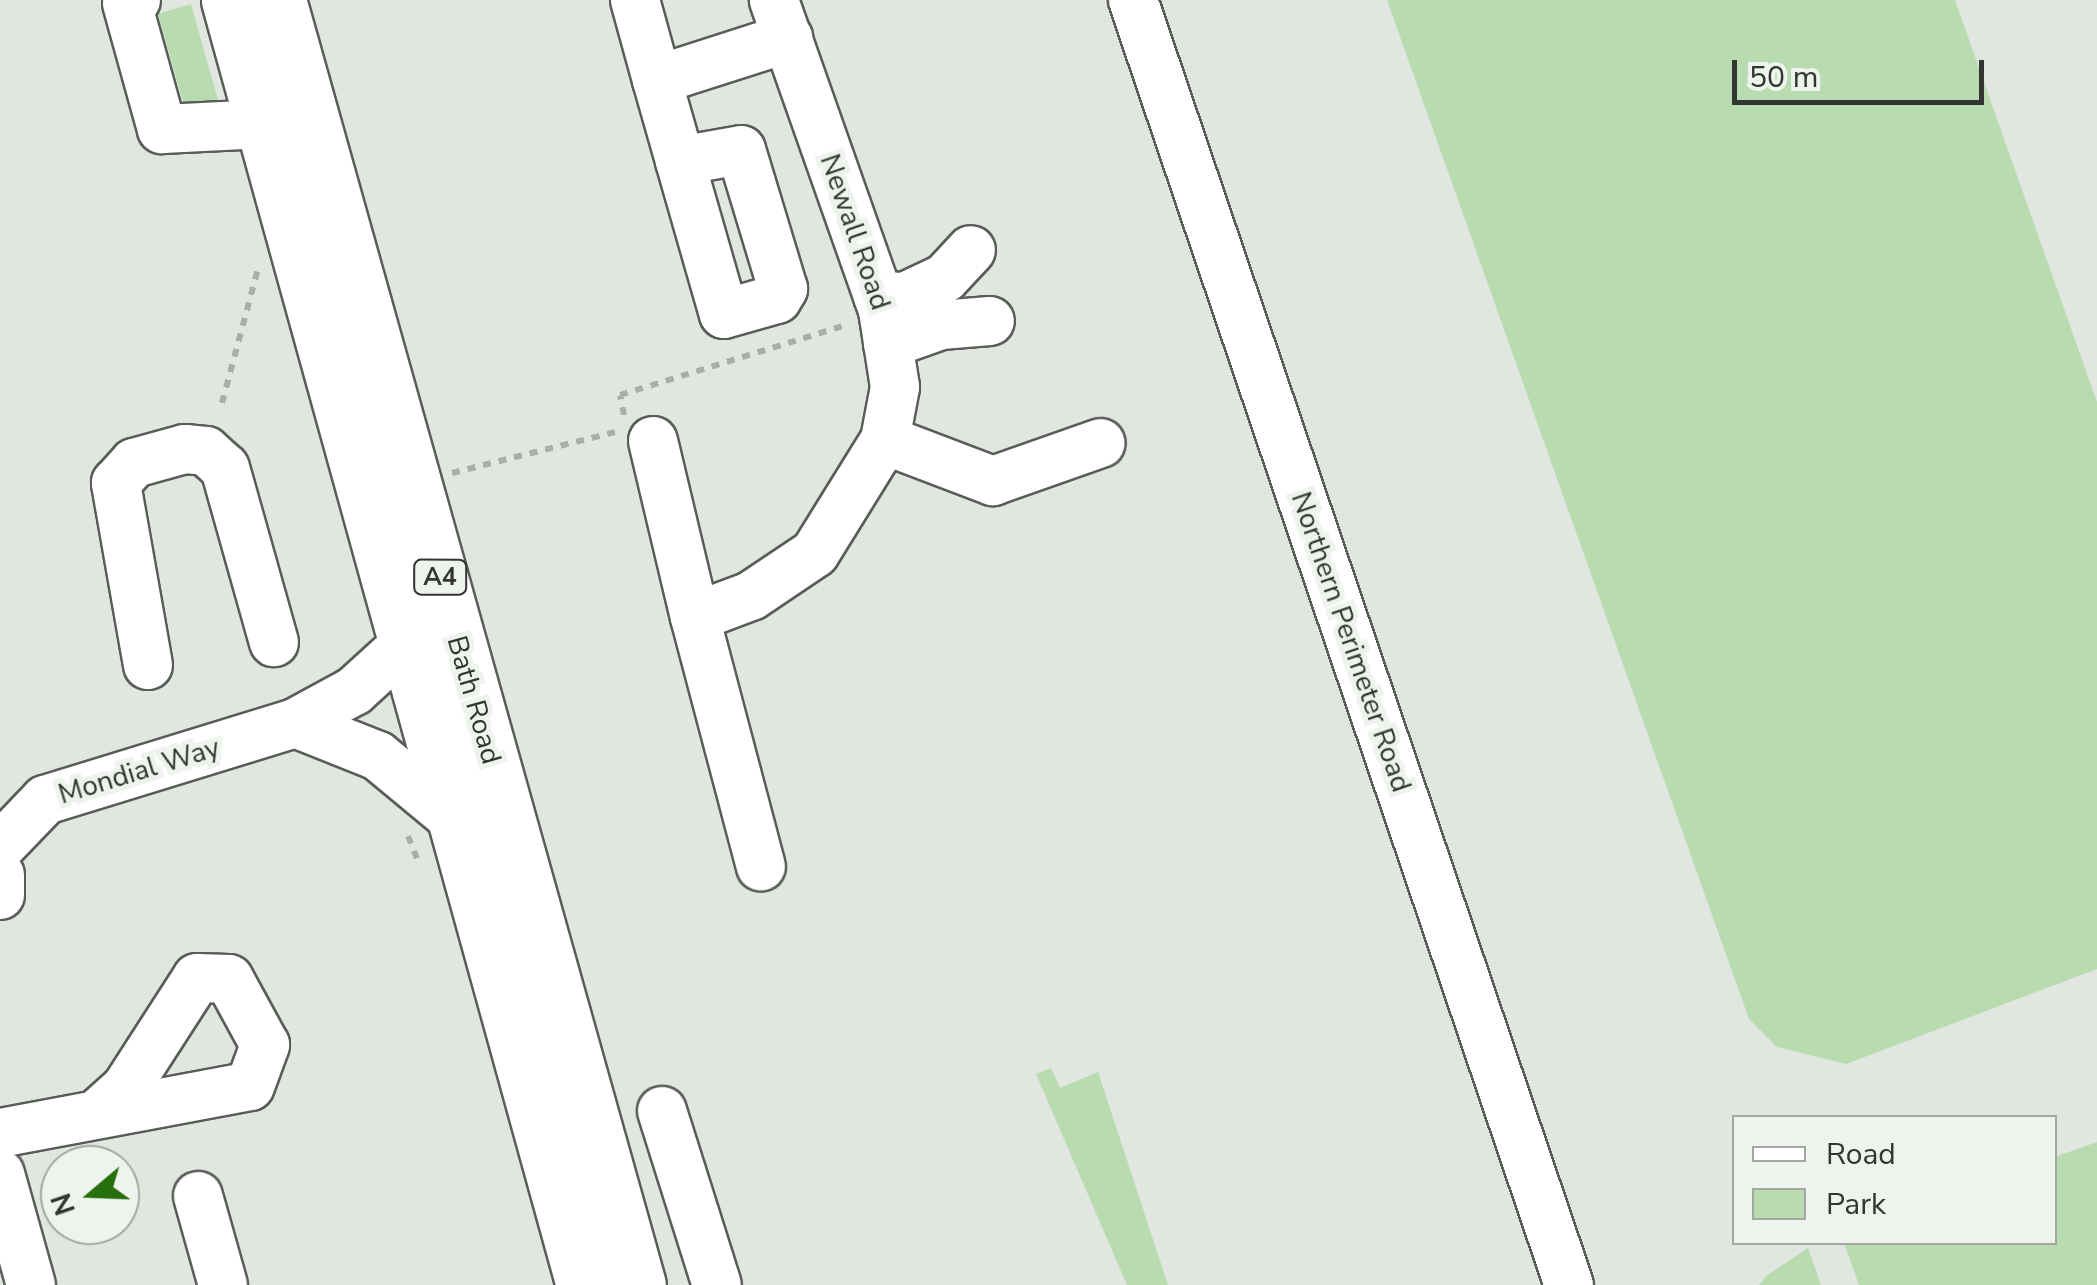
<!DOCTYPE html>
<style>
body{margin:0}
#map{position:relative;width:2097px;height:1285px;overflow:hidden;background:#e1e6e0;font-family:"Nunito Sans",sans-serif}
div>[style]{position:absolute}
.green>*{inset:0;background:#b8dbb0}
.path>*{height:6px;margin-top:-3px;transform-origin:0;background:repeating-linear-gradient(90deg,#aaaea9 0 8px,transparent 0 16px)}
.roads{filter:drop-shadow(2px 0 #595d58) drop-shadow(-2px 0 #595d58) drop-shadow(0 2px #595d58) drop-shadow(0 -2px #595d58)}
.minor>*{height:48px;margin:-24px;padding:0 24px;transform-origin:24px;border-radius:24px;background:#fff}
.highway>*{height:55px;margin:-27.5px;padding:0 27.5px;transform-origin:27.5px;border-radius:27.5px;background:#fff}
span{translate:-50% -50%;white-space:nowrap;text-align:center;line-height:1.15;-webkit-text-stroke:10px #eef3ed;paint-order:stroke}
.shield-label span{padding:2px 8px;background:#eef3ed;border:2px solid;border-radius:8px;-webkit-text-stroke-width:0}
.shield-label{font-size:25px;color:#333532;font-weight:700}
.street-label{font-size:28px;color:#333532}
.legend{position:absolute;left:1732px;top:1115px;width:325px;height:130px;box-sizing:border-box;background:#eef3ed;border:2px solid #a3a7a2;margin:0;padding:12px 18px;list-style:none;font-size:30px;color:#333532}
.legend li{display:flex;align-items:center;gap:20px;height:50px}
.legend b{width:50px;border:2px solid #a3a7a2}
.north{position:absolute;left:40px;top:1145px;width:100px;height:100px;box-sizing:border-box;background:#eef3ed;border:2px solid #a3a7a2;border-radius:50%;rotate:251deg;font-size:28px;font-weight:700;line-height:40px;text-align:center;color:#333532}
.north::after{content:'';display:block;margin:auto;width:35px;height:45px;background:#276e0c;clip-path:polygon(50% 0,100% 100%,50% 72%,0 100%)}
.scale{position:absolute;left:1732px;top:60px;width:252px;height:45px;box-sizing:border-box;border:5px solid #333532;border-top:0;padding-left:12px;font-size:30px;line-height:35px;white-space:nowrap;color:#333532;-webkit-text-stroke:8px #eef3ed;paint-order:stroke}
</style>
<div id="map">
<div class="green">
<div style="clip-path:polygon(1387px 0,1955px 0,2097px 402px,2097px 969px,1846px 1064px,1777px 1047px,1749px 1019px)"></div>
<div style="clip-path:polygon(191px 4px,221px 111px,188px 120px,158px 14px)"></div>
<div style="clip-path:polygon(1051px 1068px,1060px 1088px,1098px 1072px,1168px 1285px,1127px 1285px,1036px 1074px)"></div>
<div style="clip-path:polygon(2097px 1142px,2097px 1285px,1859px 1285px,1844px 1243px,2054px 1242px,2055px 1157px)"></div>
<div style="clip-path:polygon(1808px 1248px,1821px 1285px,1759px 1285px,1766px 1276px)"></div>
</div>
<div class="path">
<div style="left:222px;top:403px;width:139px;rotate:-75deg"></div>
<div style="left:624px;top:415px;width:20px;rotate:-101deg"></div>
<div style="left:620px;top:395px;width:237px;rotate:-17.2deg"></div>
<div style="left:452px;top:473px;width:168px;rotate:-14.1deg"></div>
<div style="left:408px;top:836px;width:27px;rotate:68deg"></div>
</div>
<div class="roads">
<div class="minor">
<div style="left:136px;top:0;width:9px;rotate:162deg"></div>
<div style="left:127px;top:3px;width:131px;rotate:74.5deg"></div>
<div style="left:162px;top:129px;width:102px;rotate:-2.8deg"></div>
<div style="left:635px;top:0;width:83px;rotate:74.6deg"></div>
<div style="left:657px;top:80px;width:84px;rotate:74.1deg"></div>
<div style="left:680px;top:161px;width:159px;rotate:74deg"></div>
<div style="left:724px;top:314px;width:55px;rotate:-15.8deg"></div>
<div style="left:777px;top:299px;width:12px;rotate:-59deg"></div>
<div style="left:783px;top:289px;width:145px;rotate:-106.8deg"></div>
<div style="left:741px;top:150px;width:62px;rotate:169.8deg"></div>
<div style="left:1133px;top:0;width:1357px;rotate:71.26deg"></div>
<div style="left:657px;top:80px;width:138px;rotate:-17.8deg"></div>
<div style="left:878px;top:296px;width:27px;rotate:2deg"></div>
<div style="left:905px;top:297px;width:44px;rotate:-25.4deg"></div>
<div style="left:945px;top:278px;width:38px;rotate:-47deg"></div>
<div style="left:888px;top:344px;width:56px;rotate:-19.7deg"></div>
<div style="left:941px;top:325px;width:49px;rotate:-4.7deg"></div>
<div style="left:885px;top:440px;width:116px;rotate:20.8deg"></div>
<div style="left:993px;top:481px;width:114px;rotate:-19.4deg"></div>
<div style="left:653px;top:441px;width:181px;rotate:76.6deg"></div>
<div style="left:695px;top:617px;width:60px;rotate:-20.6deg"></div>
<div style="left:751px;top:596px;width:77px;rotate:-33.9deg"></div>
<div style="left:815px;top:553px;width:133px;rotate:-58.2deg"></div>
<div style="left:885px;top:440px;width:54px;rotate:-79.3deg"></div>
<div style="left:895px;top:387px;width:78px;rotate:-98.9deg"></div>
<div style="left:883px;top:310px;width:329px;rotate:-109.4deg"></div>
<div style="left:695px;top:617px;width:258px;rotate:75.2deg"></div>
<div style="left:148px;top:665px;width:185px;rotate:-100deg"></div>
<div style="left:116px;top:483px;width:27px;rotate:-48deg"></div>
<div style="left:134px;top:463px;width:53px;rotate:-15.4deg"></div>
<div style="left:185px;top:449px;width:21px;rotate:5deg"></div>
<div style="left:206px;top:451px;width:25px;rotate:42deg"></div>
<div style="left:225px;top:468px;width:181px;rotate:74.3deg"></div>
<div style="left:295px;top:723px;width:89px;rotate:21.7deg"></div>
<div style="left:378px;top:756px;width:107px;rotate:39.7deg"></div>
<div style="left:0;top:847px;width:65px;rotate:-46.2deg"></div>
<div style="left:45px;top:800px;width:262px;rotate:-17.1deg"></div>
<div style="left:295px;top:723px;width:67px;rotate:-28.5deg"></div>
<div style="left:354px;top:691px;width:76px;rotate:-42.3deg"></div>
<div style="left:0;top:875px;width:20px;rotate:90deg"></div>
<div style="left:662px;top:1111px;width:182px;rotate:72.5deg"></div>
<div style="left:0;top:1133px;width:254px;rotate:-10.6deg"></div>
<div style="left:250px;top:1086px;width:44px;rotate:-69.9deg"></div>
<div style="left:265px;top:1045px;width:75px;rotate:-118.6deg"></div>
<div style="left:229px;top:979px;width:32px;rotate:-178deg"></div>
<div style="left:197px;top:978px;width:131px;rotate:122.8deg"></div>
<div style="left:126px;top:1088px;width:36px;rotate:138deg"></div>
<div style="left:0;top:1174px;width:115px;rotate:74.4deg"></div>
<div style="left:198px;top:1196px;width:92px;rotate:74.3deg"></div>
</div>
<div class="highway">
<div style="left:229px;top:0;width:1333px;rotate:74.56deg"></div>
<div style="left:278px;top:0;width:1334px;rotate:74.35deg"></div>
</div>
</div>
<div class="shield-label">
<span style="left:440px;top:577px">A4</span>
</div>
<div class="street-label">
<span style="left:855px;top:232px;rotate:71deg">Newall Road</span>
<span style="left:1351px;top:642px;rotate:71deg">Northern Perimeter Road</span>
<span style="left:474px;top:700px;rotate:74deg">Bath Road</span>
<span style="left:139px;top:771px;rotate:-17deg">Mondial Way</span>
</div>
<ul class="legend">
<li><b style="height:12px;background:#fff"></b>Road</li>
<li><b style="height:28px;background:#b8dbb0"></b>Park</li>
</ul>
<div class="north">N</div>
<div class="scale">50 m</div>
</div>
